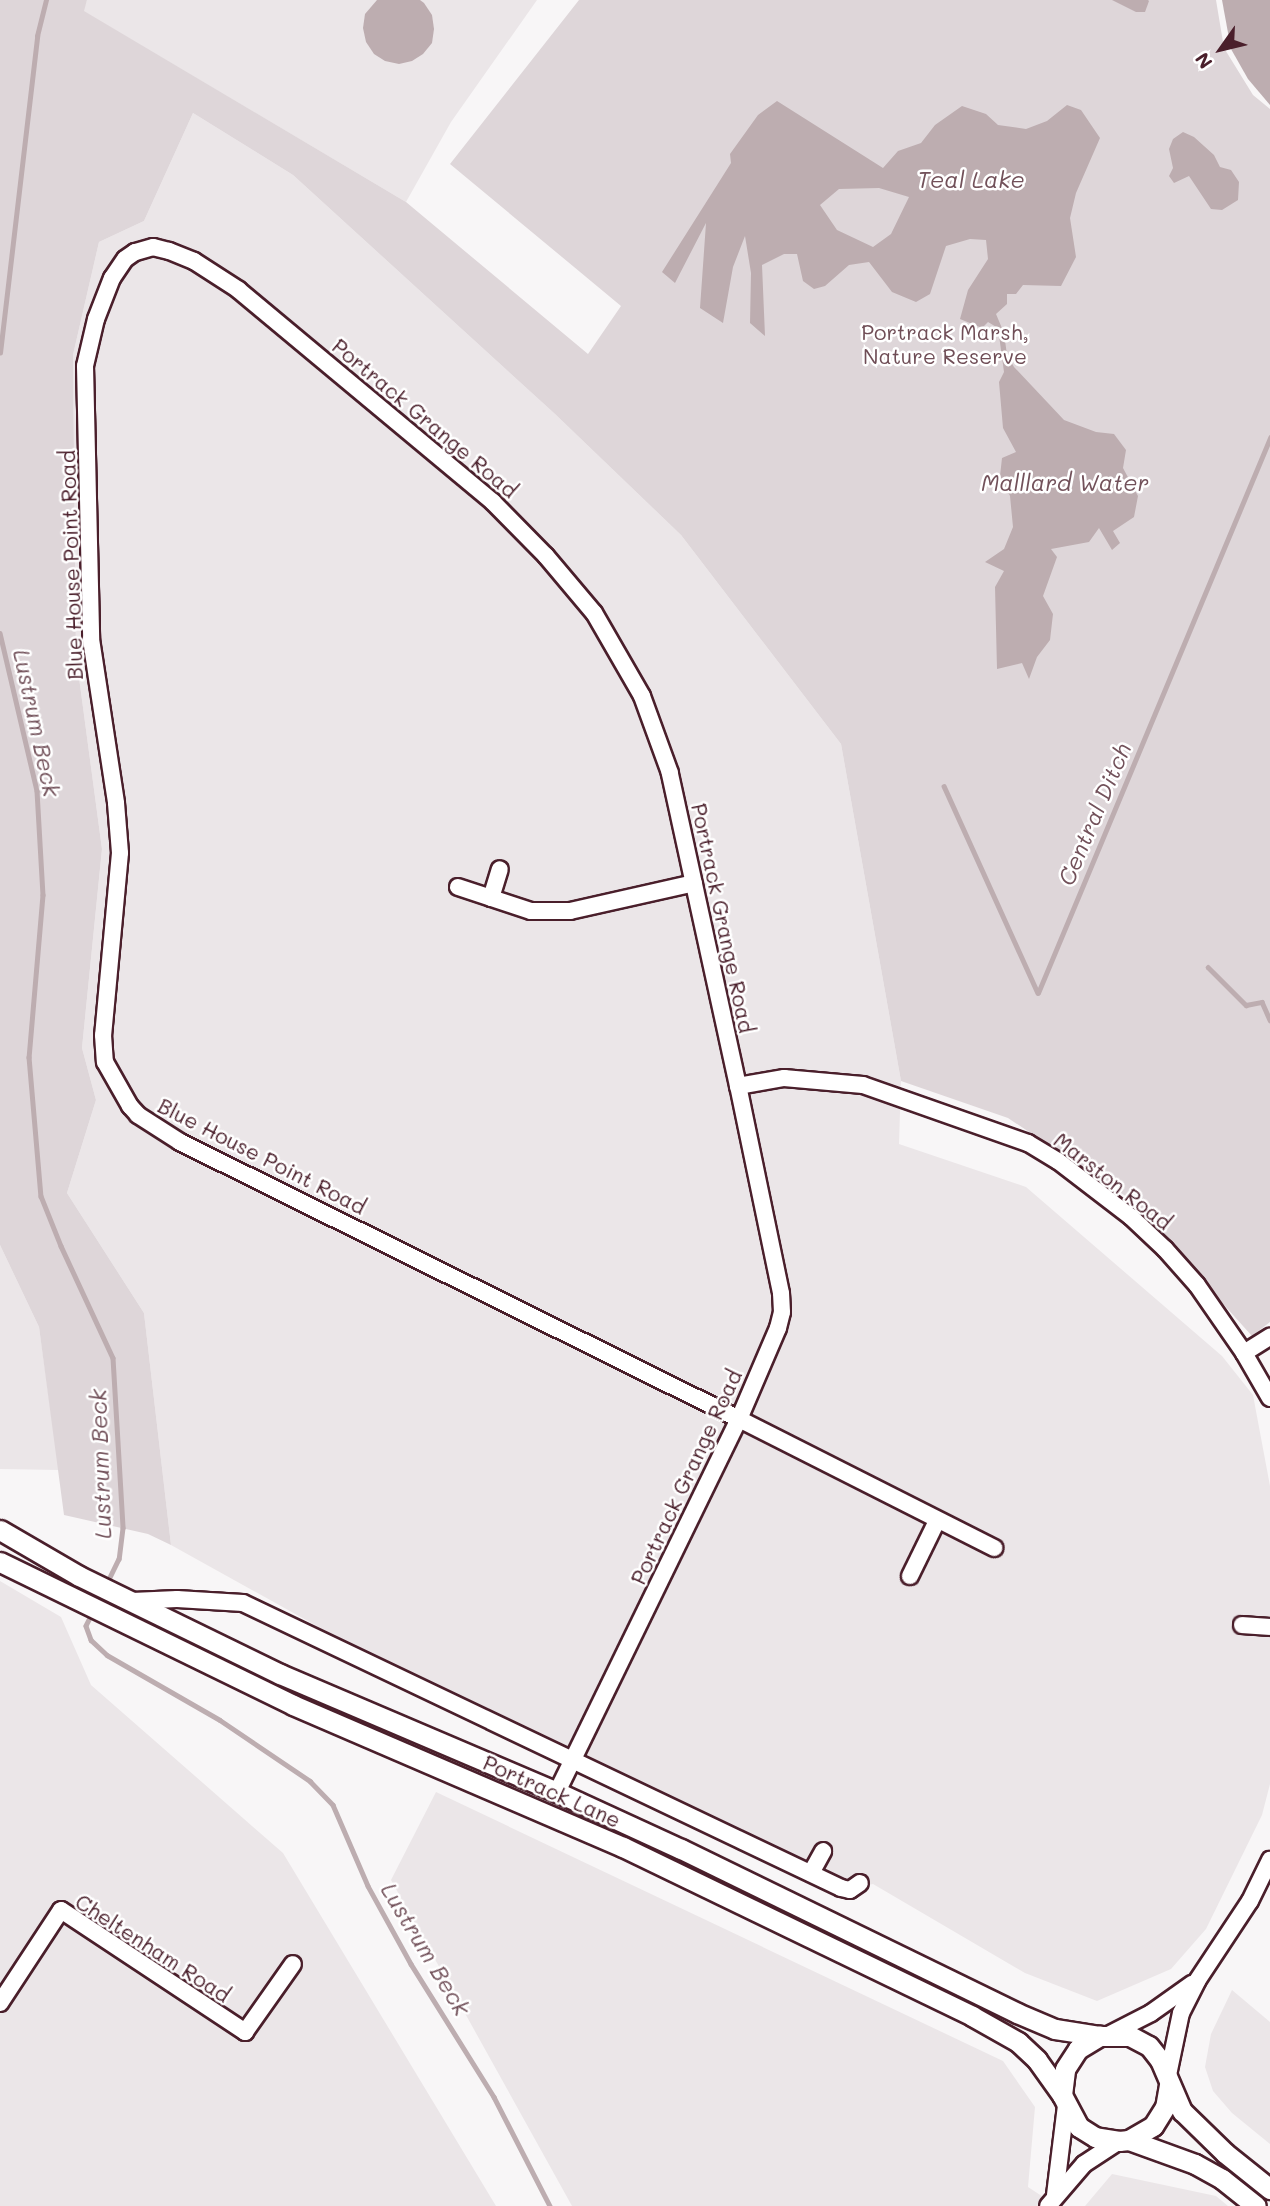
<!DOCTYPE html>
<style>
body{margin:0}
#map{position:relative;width:1270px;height:2206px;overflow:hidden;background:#f8f6f7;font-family:Mali,sans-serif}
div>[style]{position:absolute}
.built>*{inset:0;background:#ebe6e8}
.green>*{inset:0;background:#ded6d9}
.water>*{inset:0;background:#bdadb0}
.stream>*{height:4.5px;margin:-2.25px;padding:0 2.25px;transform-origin:2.25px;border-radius:2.25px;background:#bdadb0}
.roads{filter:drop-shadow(2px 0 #4a1f2b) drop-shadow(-2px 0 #4a1f2b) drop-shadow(0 2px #4a1f2b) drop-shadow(0 -2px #4a1f2b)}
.minor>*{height:16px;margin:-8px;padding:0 8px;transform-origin:8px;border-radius:8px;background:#fff}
.major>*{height:19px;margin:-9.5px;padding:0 9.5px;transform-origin:9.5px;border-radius:9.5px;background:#fff}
span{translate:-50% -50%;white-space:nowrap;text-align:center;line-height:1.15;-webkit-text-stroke:5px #fff;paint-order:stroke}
.park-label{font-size:21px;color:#6f4d56}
.street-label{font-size:21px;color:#4a1f2b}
.water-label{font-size:23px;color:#72515a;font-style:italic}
.north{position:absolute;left:1186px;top:14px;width:70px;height:70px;-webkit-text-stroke:5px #fff;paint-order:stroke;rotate:236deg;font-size:19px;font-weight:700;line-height:28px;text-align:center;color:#4a1f2b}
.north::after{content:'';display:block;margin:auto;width:24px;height:32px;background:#4a1f2b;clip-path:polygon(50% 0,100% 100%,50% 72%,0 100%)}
</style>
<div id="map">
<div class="built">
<div style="clip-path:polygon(87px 0,537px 0,451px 122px,406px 202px,83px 11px)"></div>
<div style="clip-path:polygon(193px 113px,293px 175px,555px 414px,681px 535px,841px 744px,901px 1081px,899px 1144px,1026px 1187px,1222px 1356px,1253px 1395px,1270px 1486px,1270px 1784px,1262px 1815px,1206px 1929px,1171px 1969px,1097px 2001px,1025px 1973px,873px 1884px,852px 1888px,589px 1756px,333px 1635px,171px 1545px,144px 1313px,67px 1193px,96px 1100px,82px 1048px,102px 849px,76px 655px,73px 355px,99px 242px,144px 221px)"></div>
<div style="clip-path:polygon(0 1245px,39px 1327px,59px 1470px,0 1469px)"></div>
<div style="clip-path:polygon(0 1581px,61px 1617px,91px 1685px,283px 1853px,496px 2206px,0 2206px)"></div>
<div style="clip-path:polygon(436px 1792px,1003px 2061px,1035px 2107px,1028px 2187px,1057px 2206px,572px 2206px,391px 1880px)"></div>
<div style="clip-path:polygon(1232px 1990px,1270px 2022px,1270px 2144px,1232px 2113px,1213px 2091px,1205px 2067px,1211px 2034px)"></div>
<div style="clip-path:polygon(1112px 2174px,1216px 2196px,1228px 2206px,1085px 2206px)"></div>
</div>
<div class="green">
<div style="clip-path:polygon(0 0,87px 0,84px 11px,406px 202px,588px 354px,621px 306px,450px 164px,579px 0,1216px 0,1224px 48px,1253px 95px,1270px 109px,1270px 1322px,1252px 1336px,1127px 1197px,1008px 1118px,901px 1081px,841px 744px,681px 535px,555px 414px,293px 175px,193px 113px,144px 221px,99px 242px,73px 355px,76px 655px,102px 849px,82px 1048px,96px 1100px,67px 1193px,144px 1313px,171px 1545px,148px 1534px,64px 1515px,39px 1327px,0 1245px)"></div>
</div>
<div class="water">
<div style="clip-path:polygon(377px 0,420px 0,424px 3px,432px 15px,434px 29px,432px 43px,423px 54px,412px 61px,399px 64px,385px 61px,374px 54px,366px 42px,363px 28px,365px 14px)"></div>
<div style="clip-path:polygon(1112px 0,1148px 0,1149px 1px,1145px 12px,1136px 12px)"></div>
<div style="clip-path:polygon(1222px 0,1270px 0,1270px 105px,1248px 79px,1231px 49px)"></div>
<div style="clip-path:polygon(evenodd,777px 101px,883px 168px,898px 151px,921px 143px,935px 125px,962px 106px,986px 114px,998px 125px,1026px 129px,1047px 121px,1067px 105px,1081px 110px,1100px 138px,1076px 193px,1070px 218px,1076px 257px,1061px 286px,1023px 285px,1016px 294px,1007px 294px,1007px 304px,996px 314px,1004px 333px,1007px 355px,1014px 367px,1064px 420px,1096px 432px,1114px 434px,1126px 450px,1123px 468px,1138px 496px,1134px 517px,1113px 531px,1120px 543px,1112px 550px,1099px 528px,1089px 542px,1051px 549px,1057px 557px,1043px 596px,1053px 614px,1050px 640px,1037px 657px,1029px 679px,1022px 663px,997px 669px,995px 587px,1004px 571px,985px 562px,1004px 549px,1013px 527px,1010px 496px,1000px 476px,1002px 458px,1016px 452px,1003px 428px,999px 382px,1004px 372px,998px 328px,988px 322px,982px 328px,960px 319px,968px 290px,988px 259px,986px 240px,970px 239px,946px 246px,930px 294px,916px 302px,892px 292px,869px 262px,849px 265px,825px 286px,814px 289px,803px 281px,797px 254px,784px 254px,762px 265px,765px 336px,750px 323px,751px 273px,745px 236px,733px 267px,723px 323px,700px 308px,706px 223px,675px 283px,662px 272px,731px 163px,730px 154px,758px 115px,777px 101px,879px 188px,909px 197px,891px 234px,873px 247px,837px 230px,820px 205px,839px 189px,879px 188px)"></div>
<div style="clip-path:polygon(1183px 132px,1194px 137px,1214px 155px,1220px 167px,1231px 170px,1239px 182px,1238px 200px,1222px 210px,1211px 209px,1189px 176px,1174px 183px,1169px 176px,1173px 168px,1169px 149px,1173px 139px)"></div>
</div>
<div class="stream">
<div style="left:0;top:353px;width:319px;rotate:-83.3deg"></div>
<div style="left:37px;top:36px;width:37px;rotate:-76deg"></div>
<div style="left:0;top:633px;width:162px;rotate:76.8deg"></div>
<div style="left:37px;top:791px;width:104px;rotate:86.7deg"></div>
<div style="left:43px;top:895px;width:163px;rotate:94.9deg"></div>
<div style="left:29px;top:1057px;width:140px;rotate:85.1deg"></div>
<div style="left:41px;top:1196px;width:54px;rotate:68.2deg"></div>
<div style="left:61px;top:1246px;width:123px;rotate:65.1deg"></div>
<div style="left:113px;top:1358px;width:170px;rotate:86.6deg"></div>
<div style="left:123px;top:1528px;width:31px;rotate:97deg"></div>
<div style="left:119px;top:1559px;width:28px;rotate:116deg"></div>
<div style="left:944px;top:786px;width:227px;rotate:65.6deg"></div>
<div style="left:1038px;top:993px;width:602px;rotate:-67.31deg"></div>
<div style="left:1208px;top:967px;width:54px;rotate:45deg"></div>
<div style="left:1246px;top:1005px;width:16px;rotate:-11deg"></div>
<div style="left:1262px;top:1002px;width:20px;rotate:66deg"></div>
<div style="left:92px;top:1614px;width:13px;rotate:117deg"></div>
<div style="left:86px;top:1626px;width:15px;rotate:70deg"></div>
<div style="left:91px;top:1640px;width:22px;rotate:43deg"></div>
<div style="left:107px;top:1655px;width:130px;rotate:29.9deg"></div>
<div style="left:220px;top:1720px;width:109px;rotate:34.1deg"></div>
<div style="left:310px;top:1781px;width:33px;rotate:46deg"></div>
<div style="left:333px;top:1805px;width:88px;rotate:66.6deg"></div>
<div style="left:368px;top:1886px;width:89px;rotate:61.1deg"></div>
<div style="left:411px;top:1964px;width:157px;rotate:58deg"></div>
<div style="left:494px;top:2097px;width:123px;rotate:62.8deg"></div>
</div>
<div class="roads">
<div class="minor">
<div style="left:458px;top:887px;width:77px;rotate:18.2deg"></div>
<div style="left:531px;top:911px;width:39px"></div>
<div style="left:570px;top:911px;width:127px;rotate:-12.7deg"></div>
<div style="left:491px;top:898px;width:30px;rotate:-73deg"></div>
<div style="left:738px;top:1086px;width:47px;rotate:-9.9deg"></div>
<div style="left:784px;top:1078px;width:79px;rotate:5.1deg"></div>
<div style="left:863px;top:1085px;width:175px;rotate:19.4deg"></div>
<div style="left:1028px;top:1143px;width:35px;rotate:31deg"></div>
<div style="left:1058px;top:1161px;width:92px;rotate:37.5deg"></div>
<div style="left:1131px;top:1217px;width:47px;rotate:43.3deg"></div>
<div style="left:1165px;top:1249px;width:48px;rotate:48.4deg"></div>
<div style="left:1197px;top:1285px;width:83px;rotate:55.3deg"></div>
<div style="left:1244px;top:1353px;width:52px;rotate:60deg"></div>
<div style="left:1244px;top:1353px;width:31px;rotate:-32deg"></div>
<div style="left:910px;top:1576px;width:61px;rotate:-63.9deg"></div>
<div style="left:132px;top:1601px;width:45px;rotate:-2.5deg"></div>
<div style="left:177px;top:1599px;width:66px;rotate:3.5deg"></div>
<div style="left:243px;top:1603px;width:662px;rotate:25.48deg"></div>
<div style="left:841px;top:1888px;width:9px;rotate:13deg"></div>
<div style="left:850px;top:1890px;width:12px;rotate:-35deg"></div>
<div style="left:1242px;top:1625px;width:28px;rotate:4deg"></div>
<div style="left:557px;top:1792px;width:415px;rotate:-64deg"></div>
<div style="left:739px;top:1419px;width:99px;rotate:-66.8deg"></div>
<div style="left:778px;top:1328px;width:16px;rotate:-76deg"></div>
<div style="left:782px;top:1312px;width:19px;rotate:-93deg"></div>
<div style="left:781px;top:1293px;width:211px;rotate:-101.7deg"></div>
<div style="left:738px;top:1086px;width:320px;rotate:-102.3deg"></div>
<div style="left:670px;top:773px;width:82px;rotate:-110deg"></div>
<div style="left:642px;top:696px;width:96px;rotate:-120deg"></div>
<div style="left:594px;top:613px;width:75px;rotate:-130.1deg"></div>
<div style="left:546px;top:556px;width:76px;rotate:-134.5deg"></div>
<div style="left:493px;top:502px;width:331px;rotate:-140.2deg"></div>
<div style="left:239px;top:290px;width:54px;rotate:-147.2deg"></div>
<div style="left:194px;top:261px;width:27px;rotate:-158deg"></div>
<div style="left:169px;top:251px;width:16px;rotate:-166deg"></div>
<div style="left:153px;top:247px;width:19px;rotate:164deg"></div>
<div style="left:135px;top:252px;width:12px;rotate:145deg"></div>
<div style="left:125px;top:259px;width:23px;rotate:124deg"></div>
<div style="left:112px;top:278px;width:44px;rotate:111.3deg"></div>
<div style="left:96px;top:319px;width:48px;rotate:103.2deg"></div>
<div style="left:85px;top:366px;width:273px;rotate:88.7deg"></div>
<div style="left:91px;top:639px;width:166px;rotate:81.3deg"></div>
<div style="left:116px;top:803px;width:50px;rotate:85.4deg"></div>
<div style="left:120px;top:853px;width:183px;rotate:95.3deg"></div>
<div style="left:103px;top:1035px;width:27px;rotate:86deg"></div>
<div style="left:105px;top:1062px;width:51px;rotate:60.4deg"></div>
<div style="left:130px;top:1106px;width:12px;rotate:48deg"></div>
<div style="left:138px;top:1115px;width:50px;rotate:32.7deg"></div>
<div style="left:180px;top:1142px;width:624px;rotate:26.36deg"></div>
<div style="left:739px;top:1419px;width:286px;rotate:26.8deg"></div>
<div style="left:811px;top:1873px;width:25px;rotate:-61deg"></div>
<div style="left:0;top:2003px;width:111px;rotate:-56.7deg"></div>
<div style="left:61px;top:1910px;width:221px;rotate:33.5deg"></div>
<div style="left:245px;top:2032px;width:83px;rotate:-54.8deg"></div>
<div style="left:1110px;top:2034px;width:46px;rotate:-27.1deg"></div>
<div style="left:1151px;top:2013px;width:50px;rotate:-35.3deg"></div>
<div style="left:1168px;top:2075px;width:63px;rotate:-78.2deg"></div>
<div style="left:1181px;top:2013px;width:36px;rotate:-63deg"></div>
<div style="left:1197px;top:1981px;width:96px;rotate:-56.5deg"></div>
<div style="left:1250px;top:1901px;width:46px;rotate:-64deg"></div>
<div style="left:1055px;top:2195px;width:90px;rotate:-83deg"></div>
<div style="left:1048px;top:2206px;width:55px;rotate:-49.4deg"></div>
<div style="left:1084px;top:2164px;width:42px;rotate:-33.3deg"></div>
</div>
<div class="major">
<div style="left:0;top:1530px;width:91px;rotate:30.2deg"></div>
<div style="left:79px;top:1576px;width:224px;rotate:26deg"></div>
<div style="left:280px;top:1674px;width:301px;rotate:23.1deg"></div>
<div style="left:557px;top:1792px;width:136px;rotate:24.7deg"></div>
<div style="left:681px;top:1849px;width:374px;rotate:26deg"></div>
<div style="left:1017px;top:2013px;width:41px;rotate:22.8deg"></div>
<div style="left:1055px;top:2029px;width:46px;rotate:8.8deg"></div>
<div style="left:0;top:1562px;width:326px;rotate:26deg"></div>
<div style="left:293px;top:1705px;width:359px;rotate:23.3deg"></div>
<div style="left:623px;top:1847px;width:388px;rotate:25.8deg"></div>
<div style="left:972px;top:2016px;width:53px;rotate:29.5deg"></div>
<div style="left:1018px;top:2042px;width:26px;rotate:43deg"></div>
<div style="left:1037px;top:2060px;width:43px;rotate:54.5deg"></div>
<div style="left:1169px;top:2085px;width:22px;rotate:100deg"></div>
<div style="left:1165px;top:2107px;width:22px;rotate:122deg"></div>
<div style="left:1153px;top:2126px;width:28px;rotate:150deg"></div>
<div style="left:1129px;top:2140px;width:10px;rotate:174deg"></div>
<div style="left:1119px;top:2141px;width:24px;rotate:-171deg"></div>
<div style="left:1095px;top:2137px;width:19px;rotate:-148deg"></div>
<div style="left:1079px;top:2127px;width:36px;rotate:-118deg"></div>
<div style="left:1062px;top:2095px;width:26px;rotate:-83deg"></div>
<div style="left:1065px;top:2069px;width:24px;rotate:-57deg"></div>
<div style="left:1078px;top:2049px;width:26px;rotate:-31deg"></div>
<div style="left:1100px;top:2036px;width:30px"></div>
<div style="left:1130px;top:2036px;width:21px;rotate:28deg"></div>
<div style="left:1149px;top:2046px;width:18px;rotate:52deg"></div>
<div style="left:1160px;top:2060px;width:56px;rotate:66.7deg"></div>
<div style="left:1182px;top:2111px;width:60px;rotate:44.3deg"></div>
<div style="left:1225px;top:2153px;width:58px;rotate:38.7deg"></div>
<div style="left:1129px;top:2140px;width:70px;rotate:20deg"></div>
<div style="left:1195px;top:2164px;width:31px;rotate:29deg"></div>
<div style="left:1222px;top:2179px;width:43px;rotate:38.5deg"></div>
</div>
</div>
<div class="park-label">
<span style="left:945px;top:344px">Portrack Marsh,<br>Nature Reserve</span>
</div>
<div class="street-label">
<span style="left:425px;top:418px;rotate:40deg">Portrack Grange Road</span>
<span style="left:71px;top:565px;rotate:-92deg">Blue House Point Road</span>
<span style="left:723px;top:918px;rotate:78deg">Portrack Grange Road</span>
<span style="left:262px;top:1156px;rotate:27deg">Blue House Point Road</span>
<span style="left:1113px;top:1181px;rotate:38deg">Marston Road</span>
<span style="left:686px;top:1477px;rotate:-65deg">Portrack Grange Road</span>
<span style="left:552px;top:1791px;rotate:24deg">Portrack Lane</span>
<span style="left:153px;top:1948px;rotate:33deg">Cheltenham Road</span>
</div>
<div class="water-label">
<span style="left:971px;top:179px">Teal Lake</span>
<span style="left:1065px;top:482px">Malllard Water</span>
<span style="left:37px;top:723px;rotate:78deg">Lustrum Beck</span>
<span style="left:1094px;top:814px;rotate:-67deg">Central Ditch</span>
<span style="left:100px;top:1464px;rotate:-92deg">Lustrum Beck</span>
<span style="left:426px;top:1949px;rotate:59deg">Lustrum Beck</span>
</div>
<div class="north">N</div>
</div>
